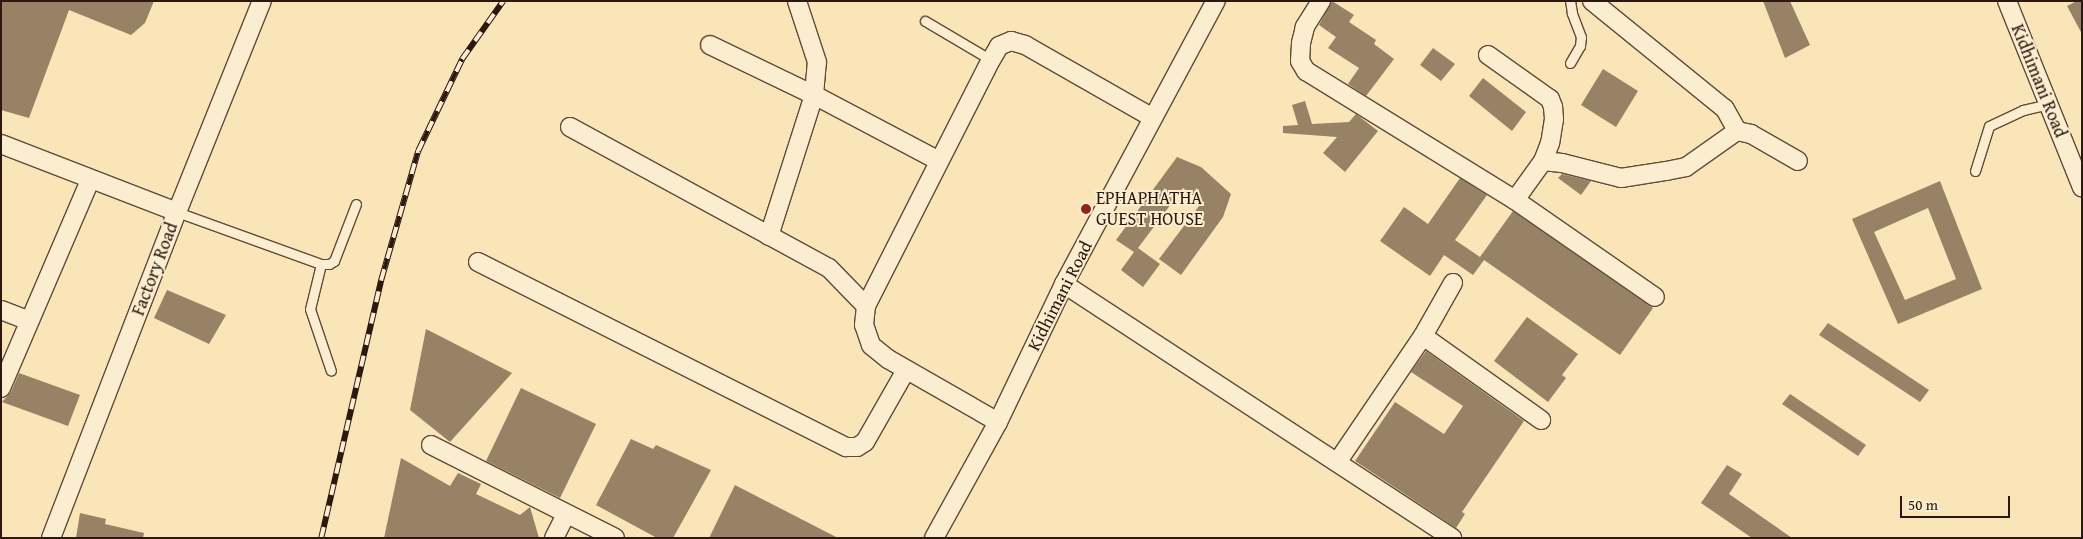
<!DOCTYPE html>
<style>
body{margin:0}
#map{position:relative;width:2083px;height:539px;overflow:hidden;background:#f9e5b7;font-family:"Gentium Book Plus",serif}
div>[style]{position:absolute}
.building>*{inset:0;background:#978266}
.roads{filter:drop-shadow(1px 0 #604a39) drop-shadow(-1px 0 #604a39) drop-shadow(0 1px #604a39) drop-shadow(0 -1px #604a39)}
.service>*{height:9px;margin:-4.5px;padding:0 4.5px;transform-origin:4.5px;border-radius:4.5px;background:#fbeed0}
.minor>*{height:18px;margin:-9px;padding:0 9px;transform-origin:9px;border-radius:9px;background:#fbeed0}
.rail>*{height:5.5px;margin-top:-2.75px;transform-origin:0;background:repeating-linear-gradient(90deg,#fbeed0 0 11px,#2d170f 0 22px);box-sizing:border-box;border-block:1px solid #2d170f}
.dots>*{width:14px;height:14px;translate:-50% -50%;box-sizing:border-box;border:2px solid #fbeed0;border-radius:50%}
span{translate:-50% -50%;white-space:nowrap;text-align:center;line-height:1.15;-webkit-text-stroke:4px #fbeed0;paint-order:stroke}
.street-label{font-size:18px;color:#2d170f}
.poi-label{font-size:18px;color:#2d170f}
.left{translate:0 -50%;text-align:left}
.frame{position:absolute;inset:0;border:2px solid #2d170f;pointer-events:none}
.scale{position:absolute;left:1900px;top:496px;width:110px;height:22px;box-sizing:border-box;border:2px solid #2d170f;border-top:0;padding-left:6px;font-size:15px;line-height:18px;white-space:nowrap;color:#2d170f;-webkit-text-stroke:4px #fbeed0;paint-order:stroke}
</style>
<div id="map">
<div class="building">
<div style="clip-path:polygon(1px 1px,154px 1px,145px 23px,131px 35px,69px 10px,29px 118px,1px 110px)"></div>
<div style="clip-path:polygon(1332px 1px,1354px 15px,1349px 22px,1376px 40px,1374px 44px,1394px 59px,1366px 96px,1348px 84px,1359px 68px,1328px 48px,1336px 37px,1319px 25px)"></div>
<div style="clip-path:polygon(1763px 1px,1790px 1px,1810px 45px,1785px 58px)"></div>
<div style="clip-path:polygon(2077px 1px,2082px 1px,2082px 34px,2067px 6px)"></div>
<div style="clip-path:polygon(1433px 48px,1455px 64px,1441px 81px,1420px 65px)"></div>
<div style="clip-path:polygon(1603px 69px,1638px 91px,1616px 127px,1581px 105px)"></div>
<div style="clip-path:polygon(1483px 78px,1526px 112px,1512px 131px,1469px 96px)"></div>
<div style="clip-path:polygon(1305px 101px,1312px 124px,1349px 122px,1356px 114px,1378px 131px,1345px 172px,1323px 153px,1337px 137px,1283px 133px,1283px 126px,1298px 125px,1292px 105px)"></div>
<div style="clip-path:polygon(1177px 157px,1201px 167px,1231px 194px,1223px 217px,1181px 275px,1159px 259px,1202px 202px,1183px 188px,1138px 248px,1160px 264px,1143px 287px,1121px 270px,1134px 252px,1116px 240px)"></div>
<div style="clip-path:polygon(1562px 174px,1591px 181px,1581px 195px,1558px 178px)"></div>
<div style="clip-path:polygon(1460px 178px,1487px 195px,1455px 240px,1480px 257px,1513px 211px,1653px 308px,1620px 355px,1484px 260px,1473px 275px,1444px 255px,1430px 276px,1380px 241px,1404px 207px,1428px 224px)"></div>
<div style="clip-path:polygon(evenodd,1940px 181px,1982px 289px,1898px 324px,1852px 219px,1940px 181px,1928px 208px,1956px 279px,1905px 300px,1874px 232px,1928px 208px)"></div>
<div style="clip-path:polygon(167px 290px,226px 315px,209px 344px,154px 318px)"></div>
<div style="clip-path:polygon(1527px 317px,1578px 354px,1562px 375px,1566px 378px,1548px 402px,1494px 361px)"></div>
<div style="clip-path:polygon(1828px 323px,1929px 390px,1920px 402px,1819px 335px)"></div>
<div style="clip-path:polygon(426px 329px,512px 373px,450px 442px,410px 410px)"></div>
<div style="clip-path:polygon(1426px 351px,1524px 421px,1462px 512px,1465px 514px,1456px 528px,1355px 461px,1395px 402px,1444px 434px,1463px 406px,1411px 372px)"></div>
<div style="clip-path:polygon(19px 373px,80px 395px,68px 426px,2px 402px,11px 392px)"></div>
<div style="clip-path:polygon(521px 388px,596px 424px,560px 498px,486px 461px)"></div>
<div style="clip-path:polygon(1790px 394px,1866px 445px,1858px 456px,1782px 404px)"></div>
<div style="clip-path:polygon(631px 439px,653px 449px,656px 445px,711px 470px,673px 538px,657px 538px,596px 505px)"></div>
<div style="clip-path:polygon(401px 458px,450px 486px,458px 473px,481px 484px,476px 494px,520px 515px,530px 507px,539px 538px,384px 538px)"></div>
<div style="clip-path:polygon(1727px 465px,1742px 474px,1729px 494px,1792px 538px,1752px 538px,1701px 503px)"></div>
<div style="clip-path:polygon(735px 485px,838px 538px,709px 538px)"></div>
<div style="clip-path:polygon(80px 513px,106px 519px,105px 524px,144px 533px,143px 538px,76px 538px)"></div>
</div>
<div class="roads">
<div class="service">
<div style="left:925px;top:21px;width:77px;rotate:30.6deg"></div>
<div style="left:1570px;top:63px;width:20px;rotate:-60deg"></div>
<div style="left:1580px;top:46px;width:9px;rotate:-84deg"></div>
<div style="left:1581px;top:37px;width:26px;rotate:-111deg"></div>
<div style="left:1572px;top:13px;width:12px;rotate:-99deg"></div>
<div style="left:1975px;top:171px;width:47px;rotate:-72.7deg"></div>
<div style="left:1989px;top:126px;width:38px;rotate:-25deg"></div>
<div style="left:2023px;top:110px;width:26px;rotate:-13deg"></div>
<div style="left:177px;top:212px;width:153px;rotate:19.9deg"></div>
<div style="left:321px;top:264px;width:8px"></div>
<div style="left:329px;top:264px;width:6px;rotate:-31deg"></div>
<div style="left:334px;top:261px;width:61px;rotate:-68.9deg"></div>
<div style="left:321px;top:264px;width:46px;rotate:103.7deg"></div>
<div style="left:310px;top:309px;width:65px;rotate:71.3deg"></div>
</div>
<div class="minor">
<div style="left:1321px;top:1px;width:31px;rotate:122deg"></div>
<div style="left:1305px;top:27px;width:16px;rotate:104deg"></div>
<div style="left:1301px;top:43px;width:18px;rotate:93deg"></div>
<div style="left:1300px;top:61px;width:12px;rotate:59deg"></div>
<div style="left:1306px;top:71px;width:246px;rotate:31.7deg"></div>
<div style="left:1515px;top:200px;width:170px;rotate:34.7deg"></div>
<div style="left:1592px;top:1px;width:171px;rotate:39.1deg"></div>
<div style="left:1725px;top:109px;width:25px;rotate:61deg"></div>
<div style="left:2007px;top:1px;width:201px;rotate:68.1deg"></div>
<div style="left:710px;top:45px;width:115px;rotate:25.7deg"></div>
<div style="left:814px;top:95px;width:141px;rotate:27.8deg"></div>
<div style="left:1488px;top:55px;width:76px;rotate:35.4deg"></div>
<div style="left:1550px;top:99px;width:9px;rotate:69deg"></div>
<div style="left:1553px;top:107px;width:12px;rotate:85deg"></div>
<div style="left:1554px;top:119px;width:24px;rotate:99deg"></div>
<div style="left:1550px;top:143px;width:19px;rotate:111deg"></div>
<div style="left:1543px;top:161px;width:48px;rotate:125.7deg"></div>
<div style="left:570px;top:127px;width:295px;rotate:28.6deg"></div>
<div style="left:829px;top:268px;width:53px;rotate:45.8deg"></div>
<div style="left:1px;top:144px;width:189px;rotate:21.1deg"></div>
<div style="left:1543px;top:161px;width:19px;rotate:6deg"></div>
<div style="left:1562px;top:163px;width:61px;rotate:14.3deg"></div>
<div style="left:1621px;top:178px;width:46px;rotate:-8.8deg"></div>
<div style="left:1666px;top:171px;width:20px;rotate:-11deg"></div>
<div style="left:1686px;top:167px;width:62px;rotate:-35.2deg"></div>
<div style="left:1737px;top:131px;width:14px;rotate:12deg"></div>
<div style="left:1751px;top:134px;width:54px;rotate:29.9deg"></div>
<div style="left:769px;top:236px;width:148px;rotate:-72.3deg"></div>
<div style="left:814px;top:95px;width:33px;rotate:-85deg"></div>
<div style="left:817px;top:62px;width:64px;rotate:-108.2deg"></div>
<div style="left:478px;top:262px;width:412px;rotate:26.7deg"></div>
<div style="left:846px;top:447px;width:11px"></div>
<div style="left:857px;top:447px;width:9px;rotate:-32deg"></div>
<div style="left:865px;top:442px;width:83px;rotate:-60.3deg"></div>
<div style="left:1064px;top:284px;width:464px;rotate:33.2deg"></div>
<div style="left:1px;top:310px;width:30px;rotate:21deg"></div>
<div style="left:1423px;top:336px;width:145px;rotate:35.4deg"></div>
<div style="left:1px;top:388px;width:226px;rotate:-66.8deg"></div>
<div style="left:998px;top:422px;width:127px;rotate:-150.2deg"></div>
<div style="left:888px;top:359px;width:22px;rotate:-141deg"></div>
<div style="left:871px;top:345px;width:21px;rotate:-109deg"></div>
<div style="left:864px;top:325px;width:19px;rotate:-84deg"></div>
<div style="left:866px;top:306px;width:276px;rotate:-63.1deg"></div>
<div style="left:991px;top:60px;width:16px;rotate:-60deg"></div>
<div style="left:999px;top:46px;width:13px;rotate:-23deg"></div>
<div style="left:1011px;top:41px;width:15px;rotate:16deg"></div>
<div style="left:1025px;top:45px;width:147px;rotate:29.7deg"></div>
<div style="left:431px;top:445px;width:206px;rotate:26.8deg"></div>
<div style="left:1338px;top:461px;width:151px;rotate:-55.8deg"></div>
<div style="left:1423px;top:336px;width:61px;rotate:-60.5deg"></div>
<div style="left:51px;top:538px;width:350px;rotate:-68.9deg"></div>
<div style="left:177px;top:212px;width:227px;rotate:-68.1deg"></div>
<div style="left:554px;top:538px;width:27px;rotate:-63deg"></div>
<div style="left:934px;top:538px;width:132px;rotate:-61.1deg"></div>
<div style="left:998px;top:422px;width:153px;rotate:-64.4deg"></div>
<div style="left:1064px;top:284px;width:321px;rotate:-61.8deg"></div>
</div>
</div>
<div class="rail">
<div style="left:321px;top:538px;width:265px;rotate:-76.9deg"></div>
<div style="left:381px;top:280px;width:134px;rotate:-74deg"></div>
<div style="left:418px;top:151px;width:102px;rotate:-64.4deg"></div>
<div style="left:462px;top:59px;width:71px;rotate:-54.7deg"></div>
</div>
<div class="dots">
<div style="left:1086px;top:209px;background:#8f2418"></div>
</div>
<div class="street-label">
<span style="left:2039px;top:81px;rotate:68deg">Kidhimani Road</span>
<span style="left:155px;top:269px;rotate:-69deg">Factory Road</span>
<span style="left:1060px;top:296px;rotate:-63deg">Kidhimani Road</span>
</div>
<div class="poi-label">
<span class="left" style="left:1096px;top:209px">EPHAPHATHA<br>GUEST HOUSE</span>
</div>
<div class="frame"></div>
<div class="scale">50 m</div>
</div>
